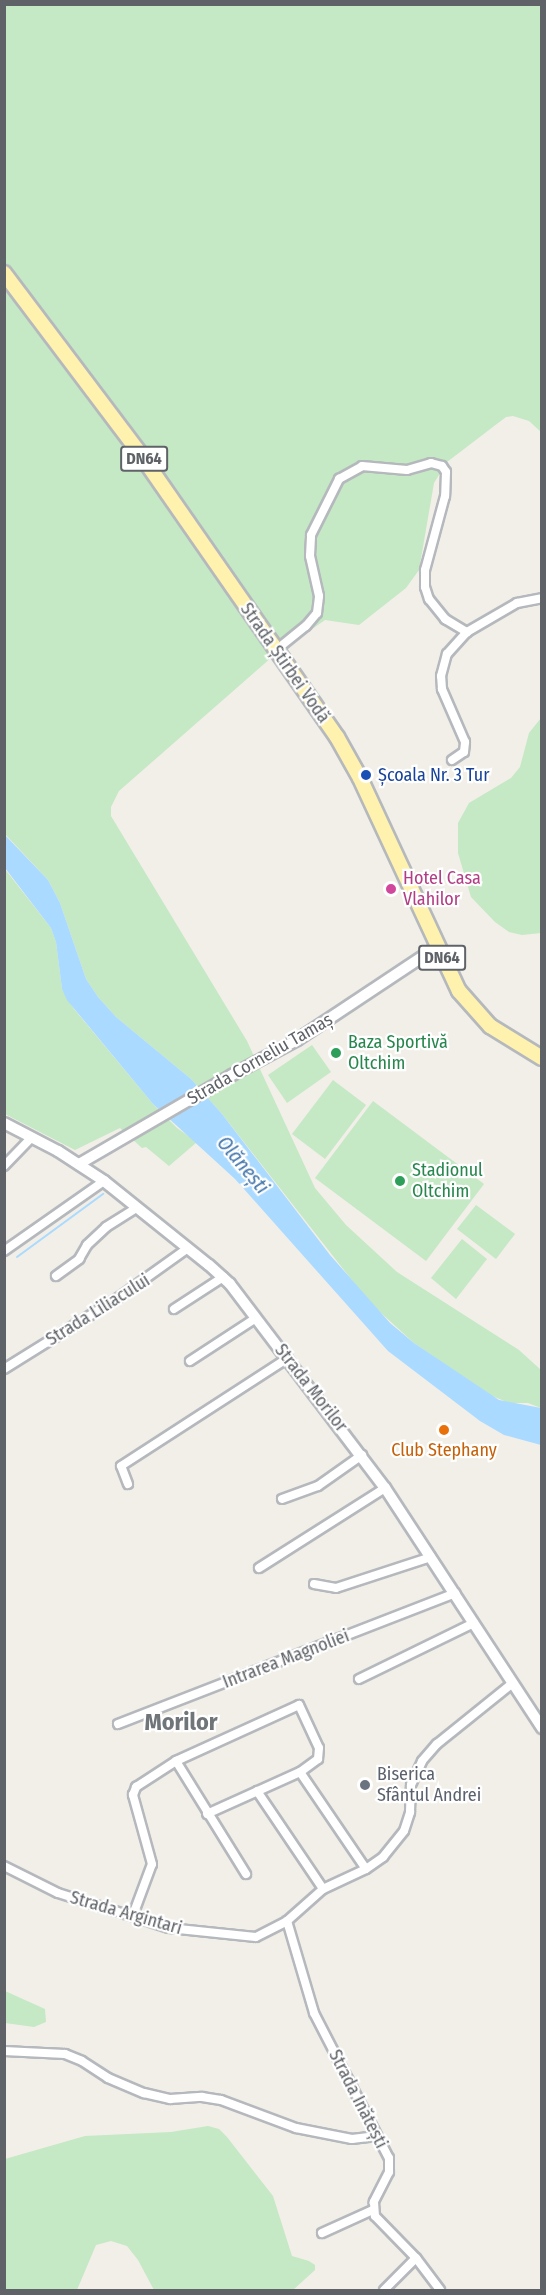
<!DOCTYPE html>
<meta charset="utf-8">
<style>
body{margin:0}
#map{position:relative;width:546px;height:2295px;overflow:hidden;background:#f1efe8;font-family:"Fira Sans Condensed",sans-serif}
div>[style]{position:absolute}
.green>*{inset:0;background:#c5e8c5}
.water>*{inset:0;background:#aadaff}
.stream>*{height:2px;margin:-1px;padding:0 1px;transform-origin:1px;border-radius:1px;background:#aadaff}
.roads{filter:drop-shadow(2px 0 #b5b8bc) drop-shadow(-2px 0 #b5b8bc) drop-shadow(0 2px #b5b8bc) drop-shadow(0 -2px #b5b8bc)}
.minor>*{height:8px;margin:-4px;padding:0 4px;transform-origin:4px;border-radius:4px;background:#fff}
.tertiary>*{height:10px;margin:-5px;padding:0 5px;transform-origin:5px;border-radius:5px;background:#fff}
.primary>*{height:14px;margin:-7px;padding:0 7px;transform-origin:7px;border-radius:7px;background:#fff2af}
.dots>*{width:16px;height:16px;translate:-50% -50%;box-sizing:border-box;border:3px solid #fff;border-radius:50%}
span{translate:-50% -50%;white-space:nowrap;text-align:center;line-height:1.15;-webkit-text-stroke:4.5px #fff;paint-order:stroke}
.shield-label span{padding:2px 4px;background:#fff;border:2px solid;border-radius:4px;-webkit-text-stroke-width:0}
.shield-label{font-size:16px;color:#5f6368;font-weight:700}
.street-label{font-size:18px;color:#5f6368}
.transit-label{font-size:18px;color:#164399}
.left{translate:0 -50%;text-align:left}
.hotel-label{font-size:18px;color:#b23c85}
.leisure-label{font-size:18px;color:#27864d}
.food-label{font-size:18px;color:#c56008}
.worship-label{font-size:18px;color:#5b616d}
.water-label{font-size:20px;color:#4174aa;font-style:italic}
.district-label{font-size:24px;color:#70757a;font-weight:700}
.frame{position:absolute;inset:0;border:6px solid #5f6368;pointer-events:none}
</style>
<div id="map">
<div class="green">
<div style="clip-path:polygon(4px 5px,541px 5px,541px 432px,529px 421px,513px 416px,506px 417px,447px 462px,434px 483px,419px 570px,406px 588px,359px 625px,325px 620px,272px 657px,119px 791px,111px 807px,111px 816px,247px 1041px,315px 1188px,346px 1225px,397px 1272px,519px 1350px,541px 1370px,541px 1408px,528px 1403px,509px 1403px,490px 1395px,414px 1343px,369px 1302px,222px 1114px,191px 1079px,116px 1017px,98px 997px,86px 979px,60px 903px,48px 880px,5px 834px)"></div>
<div style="clip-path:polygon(541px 718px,541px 933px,522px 935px,509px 932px,495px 922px,471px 897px,458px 853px,458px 823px,469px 803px,511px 778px,520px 767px,529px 733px)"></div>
<div style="clip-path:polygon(4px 868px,51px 928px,56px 942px,62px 989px,74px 1009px,153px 1104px,177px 1128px,197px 1142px,169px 1166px,146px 1147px,142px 1148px,120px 1128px,75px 1150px,5px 1114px)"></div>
<div style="clip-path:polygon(312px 1045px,331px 1072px,287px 1103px,268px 1075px)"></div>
<div style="clip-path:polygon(333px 1080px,366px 1105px,325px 1159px,292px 1134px)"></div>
<div style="clip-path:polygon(373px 1101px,484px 1184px,426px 1261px,315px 1178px)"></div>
<div style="clip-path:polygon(476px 1205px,515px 1234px,496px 1259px,457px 1229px)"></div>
<div style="clip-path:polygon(462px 1239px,487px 1259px,456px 1299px,431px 1278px)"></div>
<div style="clip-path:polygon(5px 1991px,45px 2009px,46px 2022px,34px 2027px,5px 2023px)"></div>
<div style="clip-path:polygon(208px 2126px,219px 2129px,227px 2137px,273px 2196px,292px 2256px,309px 2261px,315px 2265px,315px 2270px,293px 2290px,154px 2290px,138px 2260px,127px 2246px,111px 2241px,96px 2245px,77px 2290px,5px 2290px,5px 2159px,85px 2136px,171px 2132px)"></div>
</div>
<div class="water">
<div style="clip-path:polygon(4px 834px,48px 880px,60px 903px,86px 979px,98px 997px,116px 1017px,191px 1079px,222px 1114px,330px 1255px,390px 1323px,414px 1343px,499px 1400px,541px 1408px,541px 1445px,504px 1435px,480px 1421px,388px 1351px,235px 1179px,153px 1104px,67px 1000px,62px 989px,56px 942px,51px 928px,5px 868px)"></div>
</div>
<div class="stream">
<div style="left:17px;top:1257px;width:107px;rotate:-36.2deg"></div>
</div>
<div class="roads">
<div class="minor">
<div style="left:276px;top:650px;width:38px;rotate:-39deg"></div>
<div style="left:306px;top:626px;width:17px;rotate:-50deg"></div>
<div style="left:317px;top:613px;width:17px;rotate:-83deg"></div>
<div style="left:319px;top:596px;width:41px;rotate:-102.7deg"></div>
<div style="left:310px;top:556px;width:21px;rotate:-87deg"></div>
<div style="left:311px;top:535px;width:63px;rotate:-63.4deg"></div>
<div style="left:339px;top:479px;width:26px;rotate:-29deg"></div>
<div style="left:362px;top:466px;width:45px;rotate:5.1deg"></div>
<div style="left:407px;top:470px;width:25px;rotate:-16deg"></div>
<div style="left:431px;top:463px;width:11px;rotate:15deg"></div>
<div style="left:442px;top:466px;width:7px;rotate:56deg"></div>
<div style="left:446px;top:472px;width:24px;rotate:92deg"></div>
<div style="left:445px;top:496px;width:77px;rotate:105.1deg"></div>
<div style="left:425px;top:570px;width:17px;rotate:90deg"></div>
<div style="left:425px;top:587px;width:13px;rotate:72deg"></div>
<div style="left:429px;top:599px;width:26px;rotate:51deg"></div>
<div style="left:445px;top:619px;width:26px;rotate:31deg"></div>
<div style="left:467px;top:632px;width:58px;rotate:-30.1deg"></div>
<div style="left:517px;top:603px;width:25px;rotate:-11deg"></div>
<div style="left:452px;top:760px;width:14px;rotate:-34deg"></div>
<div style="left:464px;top:752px;width:10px;rotate:-84deg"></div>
<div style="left:465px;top:742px;width:58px;rotate:-113.5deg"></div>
<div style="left:442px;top:689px;width:13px;rotate:-94deg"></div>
<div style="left:441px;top:676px;width:23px;rotate:-75deg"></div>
<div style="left:447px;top:654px;width:30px;rotate:-48deg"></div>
<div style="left:4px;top:1166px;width:40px;rotate:-46deg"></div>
<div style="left:4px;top:1251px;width:122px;rotate:-35deg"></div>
<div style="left:56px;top:1276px;width:29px;rotate:-36deg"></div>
<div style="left:79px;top:1259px;width:16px;rotate:-60deg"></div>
<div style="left:87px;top:1245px;width:26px;rotate:-43deg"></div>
<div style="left:106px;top:1227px;width:36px;rotate:-32deg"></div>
<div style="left:174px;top:1309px;width:59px;rotate:-33.1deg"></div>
<div style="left:190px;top:1361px;width:79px;rotate:-33.1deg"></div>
<div style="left:4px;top:1369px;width:134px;rotate:-31.9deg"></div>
<div style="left:118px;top:1298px;width:86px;rotate:-35.5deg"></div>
<div style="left:128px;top:1484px;width:19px;rotate:-111deg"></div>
<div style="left:121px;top:1466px;width:199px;rotate:-32.9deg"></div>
<div style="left:282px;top:1499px;width:38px;rotate:-20deg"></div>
<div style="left:318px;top:1486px;width:54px;rotate:-35.2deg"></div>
<div style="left:259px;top:1568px;width:149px;rotate:-32.4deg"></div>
<div style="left:314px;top:1584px;width:22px;rotate:10deg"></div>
<div style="left:336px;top:1588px;width:100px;rotate:-18.1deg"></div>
<div style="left:359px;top:1679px;width:128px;rotate:-26deg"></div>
<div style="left:118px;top:1724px;width:362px;rotate:-21.2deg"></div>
<div style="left:176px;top:1761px;width:133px;rotate:58.2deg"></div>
<div style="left:300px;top:1772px;width:117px;rotate:55.8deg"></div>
<div style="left:257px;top:1791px;width:118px;rotate:56deg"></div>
<div style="left:4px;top:1866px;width:60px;rotate:26.6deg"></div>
<div style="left:58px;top:1893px;width:116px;rotate:17.5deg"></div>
<div style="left:169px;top:1928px;width:87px;rotate:5.9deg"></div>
<div style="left:256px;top:1937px;width:35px;rotate:-27deg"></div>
<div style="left:287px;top:1921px;width:48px;rotate:-41.6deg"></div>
<div style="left:323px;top:1889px;width:47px;rotate:-24.9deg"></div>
<div style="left:366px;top:1869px;width:21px;rotate:-35deg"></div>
<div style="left:383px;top:1857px;width:33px;rotate:-51deg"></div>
<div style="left:404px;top:1831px;width:20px;rotate:-72deg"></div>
<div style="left:410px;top:1812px;width:27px;rotate:-88deg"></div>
<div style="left:411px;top:1785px;width:26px;rotate:-65deg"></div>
<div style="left:422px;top:1761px;width:23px;rotate:-49deg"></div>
<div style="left:437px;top:1744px;width:97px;rotate:-38.8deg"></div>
<div style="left:133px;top:1915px;width:54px;rotate:-69.6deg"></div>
<div style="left:152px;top:1864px;width:72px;rotate:-105.4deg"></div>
<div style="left:133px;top:1795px;width:9px;rotate:-69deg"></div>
<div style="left:136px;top:1787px;width:48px;rotate:-33deg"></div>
<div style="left:176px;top:1761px;width:135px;rotate:-24.5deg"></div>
<div style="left:299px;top:1705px;width:47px;rotate:65.1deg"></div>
<div style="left:319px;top:1748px;width:11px;rotate:95deg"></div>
<div style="left:318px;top:1759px;width:22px;rotate:144deg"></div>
<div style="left:300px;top:1772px;width:102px;rotate:155.7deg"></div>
<div style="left:287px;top:1921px;width:96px;rotate:73.6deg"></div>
<div style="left:314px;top:2013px;width:163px;rotate:62.7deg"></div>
<div style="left:389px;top:2158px;width:14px;rotate:90deg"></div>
<div style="left:389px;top:2172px;width:34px;rotate:117deg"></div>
<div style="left:374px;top:2202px;width:14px;rotate:86deg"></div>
<div style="left:375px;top:2216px;width:59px;rotate:45.7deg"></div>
<div style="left:416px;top:2258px;width:40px;rotate:53deg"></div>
<div style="left:4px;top:2051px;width:61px;rotate:2.8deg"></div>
<div style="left:65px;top:2054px;width:18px;rotate:22deg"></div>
<div style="left:82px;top:2061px;width:31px;rotate:33deg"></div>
<div style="left:108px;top:2078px;width:39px;rotate:23deg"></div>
<div style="left:144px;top:2093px;width:27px;rotate:13deg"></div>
<div style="left:170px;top:2099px;width:32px;rotate:-4deg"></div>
<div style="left:202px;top:2097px;width:19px;rotate:9deg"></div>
<div style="left:221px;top:2100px;width:80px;rotate:20.5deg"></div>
<div style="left:296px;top:2128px;width:57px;rotate:11.1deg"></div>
<div style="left:352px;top:2139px;width:25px;rotate:-7deg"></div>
<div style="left:322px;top:2233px;width:56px;rotate:-24.3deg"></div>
<div style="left:384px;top:2290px;width:45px;rotate:-45deg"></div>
</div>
<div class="tertiary">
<div style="left:4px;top:1123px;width:61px;rotate:27.4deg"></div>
<div style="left:58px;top:1151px;width:55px;rotate:33.1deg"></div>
<div style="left:104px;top:1181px;width:134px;rotate:38.7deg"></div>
<div style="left:209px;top:1265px;width:28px;rotate:42deg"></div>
<div style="left:230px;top:1284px;width:256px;rotate:52.8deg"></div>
<div style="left:385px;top:1488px;width:287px;rotate:56.8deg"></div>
<div style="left:79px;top:1164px;width:177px;rotate:-30.2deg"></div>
<div style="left:232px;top:1075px;width:74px;rotate:-28.3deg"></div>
<div style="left:297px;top:1040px;width:168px;rotate:-33.6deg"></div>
</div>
<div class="primary">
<div style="left:4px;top:273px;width:228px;rotate:53deg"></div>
<div style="left:141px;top:455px;width:343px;rotate:55.2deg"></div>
<div style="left:337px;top:737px;width:47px;rotate:60.7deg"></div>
<div style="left:360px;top:778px;width:235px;rotate:65.1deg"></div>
<div style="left:459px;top:991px;width:47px;rotate:48.5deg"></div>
<div style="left:490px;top:1026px;width:61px;rotate:31.6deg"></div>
</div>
</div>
<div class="dots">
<div style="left:366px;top:775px;background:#1a4fb4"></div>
<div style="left:391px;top:889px;background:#d1479c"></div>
<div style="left:336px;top:1053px;background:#2e9e5b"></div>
<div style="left:400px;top:1181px;background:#2e9e5b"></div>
<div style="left:444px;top:1430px;background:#e8710a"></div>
<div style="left:365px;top:1785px;background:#6b7280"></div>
</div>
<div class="shield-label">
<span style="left:144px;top:459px">DN64</span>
<span style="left:442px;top:958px">DN64</span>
</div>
<div class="street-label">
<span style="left:285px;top:663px;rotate:55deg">Strada Știrbei Vodă</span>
<span style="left:260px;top:1059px;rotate:-30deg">Strada Corneliu Tamaș</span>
<span style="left:98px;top:1310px;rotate:-32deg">Strada Liliacului</span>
<span style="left:311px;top:1388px;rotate:52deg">Strada Morilor</span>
<span style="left:286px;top:1659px;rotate:-21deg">Intrarea Magnoliei</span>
<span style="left:126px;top:1913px;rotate:16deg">Strada Argintari</span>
<span style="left:358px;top:2099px;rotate:63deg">Strada Inătești</span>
</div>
<div class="transit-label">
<span class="left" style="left:378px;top:775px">Școala Nr. 3 Tur</span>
</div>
<div class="hotel-label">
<span class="left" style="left:403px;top:889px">Hotel Casa<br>Vlahilor</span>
</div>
<div class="leisure-label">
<span class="left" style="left:348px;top:1053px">Baza Sportivă<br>Oltchim</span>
<span class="left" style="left:412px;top:1181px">Stadionul<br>Oltchim</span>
</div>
<div class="food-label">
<span style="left:444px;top:1450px">Club Stephany</span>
</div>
<div class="worship-label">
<span class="left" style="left:377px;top:1785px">Biserica<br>Sfântul Andrei</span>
</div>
<div class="water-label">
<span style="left:243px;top:1165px;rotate:50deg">Olănești</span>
</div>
<div class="district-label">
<span style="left:181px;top:1723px">Morilor</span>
</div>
<div class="frame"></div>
</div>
